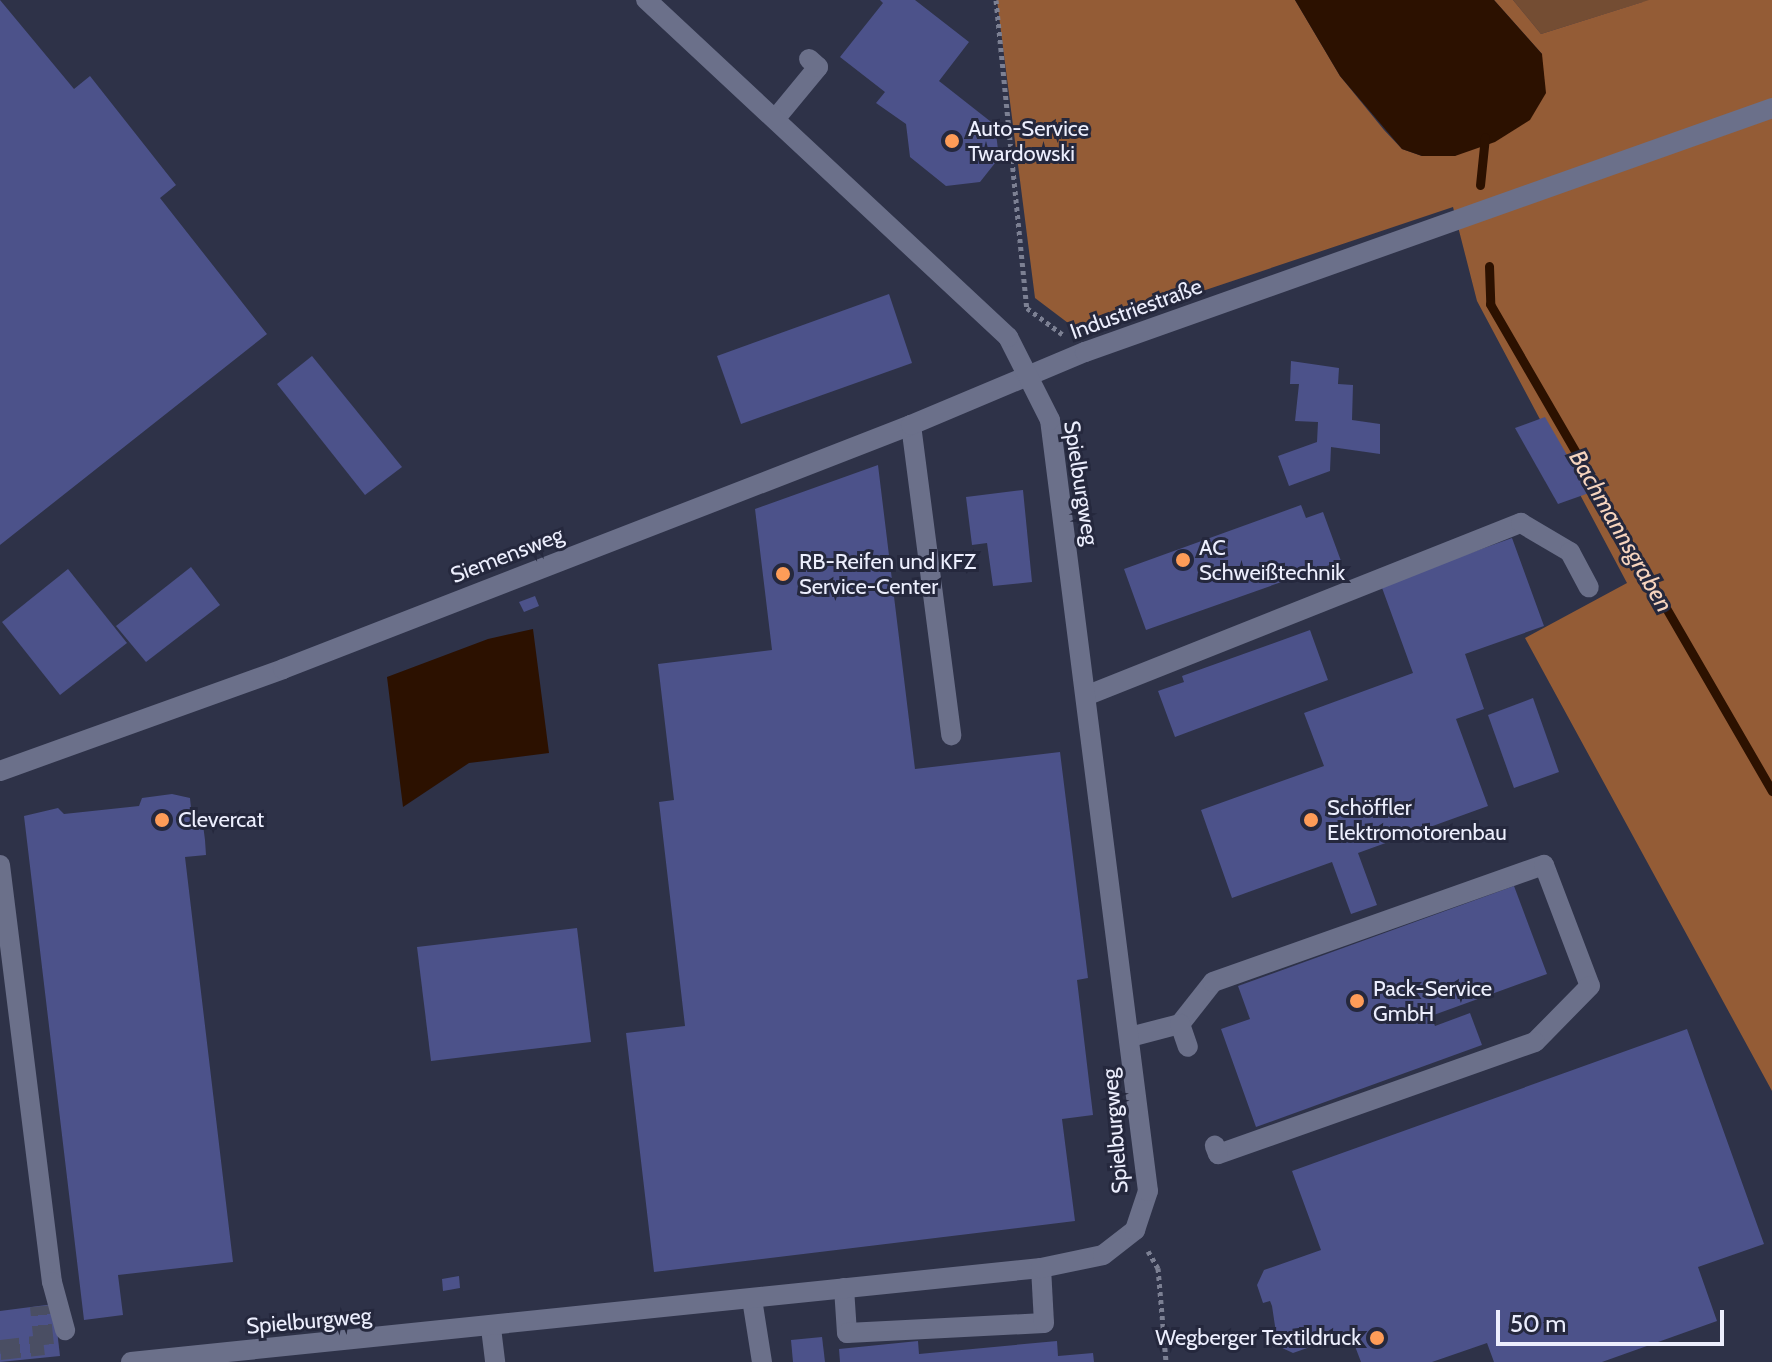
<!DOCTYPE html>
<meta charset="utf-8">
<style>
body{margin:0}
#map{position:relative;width:1772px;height:1362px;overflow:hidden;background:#2e3248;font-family:Cabin,sans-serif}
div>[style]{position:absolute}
.green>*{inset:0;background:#744d33}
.forest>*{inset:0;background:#945c36}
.water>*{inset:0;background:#2c1100}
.stream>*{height:9px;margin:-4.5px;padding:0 4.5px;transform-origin:4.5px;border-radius:4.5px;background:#2c1100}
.building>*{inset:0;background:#4c528a}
.minor-tunnel>*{height:20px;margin-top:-10px;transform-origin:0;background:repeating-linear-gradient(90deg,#4a4e63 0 20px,transparent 0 30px)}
.path>*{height:5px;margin-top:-2.5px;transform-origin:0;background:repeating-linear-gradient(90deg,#7c8093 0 4px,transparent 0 8px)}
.minor>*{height:20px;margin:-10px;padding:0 10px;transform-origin:10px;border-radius:10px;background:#6b708a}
.dots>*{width:22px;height:22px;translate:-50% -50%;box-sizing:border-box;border:4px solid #25283d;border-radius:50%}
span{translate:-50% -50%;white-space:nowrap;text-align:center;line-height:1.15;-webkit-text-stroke:6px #25283d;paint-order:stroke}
.poi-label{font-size:22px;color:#eceefd}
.left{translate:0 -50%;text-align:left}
.right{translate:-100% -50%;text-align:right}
.street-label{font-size:22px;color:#eceefd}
.water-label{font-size:24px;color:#f6d4be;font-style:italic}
.scale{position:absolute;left:1496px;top:1310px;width:228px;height:36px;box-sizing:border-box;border:4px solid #eceefd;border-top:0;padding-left:10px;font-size:24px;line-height:28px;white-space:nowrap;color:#eceefd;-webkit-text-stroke:6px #25283d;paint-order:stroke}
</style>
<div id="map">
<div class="green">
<div style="clip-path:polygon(1513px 0,1699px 0,1643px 2px,1541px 34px)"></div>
</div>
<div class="forest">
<div style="clip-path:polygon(997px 0,1295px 0,1340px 76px,1384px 130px,1402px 149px,1422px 156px,1455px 156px,1542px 54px,1494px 0,1513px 0,1541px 34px,1649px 0,1772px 0,1772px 1091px,1525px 638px,1627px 583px,1477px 301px,1453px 207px,1080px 332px,1035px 298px)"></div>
</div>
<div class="water">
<div style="clip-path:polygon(1295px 0,1494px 0,1542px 54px,1546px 93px,1530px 120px,1495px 142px,1455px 156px,1422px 156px,1402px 149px,1340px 76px)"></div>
<div style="clip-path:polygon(533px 629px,549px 753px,469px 763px,403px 807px,387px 677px,488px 639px)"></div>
</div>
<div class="stream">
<div style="left:1480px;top:185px;width:48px;rotate:-84.1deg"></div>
<div style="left:1489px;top:266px;width:38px;rotate:88deg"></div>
<div style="left:1490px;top:304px;width:563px;rotate:59.93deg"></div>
</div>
<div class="building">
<div style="clip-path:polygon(0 0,74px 89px,90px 76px,176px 185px,160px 198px,267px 334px,0 545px)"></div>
<div style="clip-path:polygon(880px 0,915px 0,969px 42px,939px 81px,995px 125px,999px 158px,980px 182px,946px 186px,910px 157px,906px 124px,876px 103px,885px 92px,840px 57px,883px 3px)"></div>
<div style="clip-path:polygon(889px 294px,912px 363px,741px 424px,717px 356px)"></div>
<div style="clip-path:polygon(312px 356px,402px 467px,365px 495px,277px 384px)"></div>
<div style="clip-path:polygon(1291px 361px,1339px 368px,1338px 384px,1353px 385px,1352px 420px,1380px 424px,1380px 454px,1331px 447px,1330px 471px,1289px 486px,1278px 456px,1317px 442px,1318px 422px,1295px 421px,1299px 384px,1290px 384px)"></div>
<div style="clip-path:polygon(1545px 417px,1589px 493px,1558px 504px,1515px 428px)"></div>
<div style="clip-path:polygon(878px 465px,915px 769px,1060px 752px,1088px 978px,1077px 980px,1093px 1115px,1062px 1119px,1075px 1221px,654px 1272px,626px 1033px,685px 1026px,659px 802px,674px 800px,658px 664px,772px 650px,755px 509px)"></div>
<div style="clip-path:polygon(1023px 490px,1032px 582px,993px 586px,987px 543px,972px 545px,966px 497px)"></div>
<div style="clip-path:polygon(1301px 505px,1306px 518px,1323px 512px,1341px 561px,1146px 630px,1124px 569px)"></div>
<div style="clip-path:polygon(1512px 538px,1544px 626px,1465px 654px,1484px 709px,1456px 719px,1488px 806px,1358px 853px,1377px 905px,1351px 914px,1332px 862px,1232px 898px,1201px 810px,1324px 766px,1304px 713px,1413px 673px,1381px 585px)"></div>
<div style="clip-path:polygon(191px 567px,220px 605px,146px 662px,116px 626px)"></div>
<div style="clip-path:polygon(68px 569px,127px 643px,60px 695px,2px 622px)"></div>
<div style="clip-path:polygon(535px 596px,539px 606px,524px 612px,519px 602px)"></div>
<div style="clip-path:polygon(1310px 630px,1328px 680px,1175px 737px,1158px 691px,1184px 682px,1182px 676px)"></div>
<div style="clip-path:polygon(1533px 698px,1559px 772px,1514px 788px,1488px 715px)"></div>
<div style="clip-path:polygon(172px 794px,190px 798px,192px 818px,202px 817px,205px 840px,206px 855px,185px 857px,233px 1262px,118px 1275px,123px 1315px,84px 1320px,24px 816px,58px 808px,64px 814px,139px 806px,142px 798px)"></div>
<div style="clip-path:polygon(1514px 886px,1547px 974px,1431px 1016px,1435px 1026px,1470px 1013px,1482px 1045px,1256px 1127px,1221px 1029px,1250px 1019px,1238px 986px)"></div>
<div style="clip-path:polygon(577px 928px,591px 1042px,431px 1061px,417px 947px)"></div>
<div style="clip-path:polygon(1687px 1029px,1764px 1244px,1698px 1267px,1717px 1321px,1602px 1362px,1494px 1362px,1487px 1343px,1432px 1362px,1361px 1362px,1350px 1333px,1293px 1353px,1278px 1346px,1272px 1306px,1270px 1301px,1263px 1303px,1257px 1285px,1264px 1270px,1321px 1250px,1292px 1171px)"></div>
<div style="clip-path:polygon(459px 1276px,460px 1288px,443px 1291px,442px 1279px)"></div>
<div style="clip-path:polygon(54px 1304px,60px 1356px,0 1362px,0 1311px)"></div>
<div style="clip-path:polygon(822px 1337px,825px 1362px,793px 1362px,791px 1340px)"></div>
<div style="clip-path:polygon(918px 1341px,919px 1354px,1057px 1341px,1058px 1356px,1093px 1353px,1094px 1362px,840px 1362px,839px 1349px)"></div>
</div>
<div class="minor-tunnel">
<div style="left:0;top:1350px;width:44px;rotate:-6.5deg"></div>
<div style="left:44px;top:1345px;width:39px;rotate:-96deg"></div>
</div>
<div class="path">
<div style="left:996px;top:0;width:310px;rotate:84.3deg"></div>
<div style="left:1027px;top:308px;width:44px;rotate:36.6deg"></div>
<div style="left:1148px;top:1251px;width:20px;rotate:60deg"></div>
<div style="left:1158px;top:1268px;width:94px;rotate:85.1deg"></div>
</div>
<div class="minor">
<div style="left:776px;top:118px;width:66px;rotate:-50.5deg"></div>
<div style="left:818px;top:67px;width:12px;rotate:-138deg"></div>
<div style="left:911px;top:425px;width:313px;rotate:82.6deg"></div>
<div style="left:1088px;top:695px;width:466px;rotate:-21.7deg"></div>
<div style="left:1521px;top:523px;width:57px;rotate:30.6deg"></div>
<div style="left:1570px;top:552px;width:40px;rotate:62deg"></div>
<div style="left:0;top:771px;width:301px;rotate:-19.8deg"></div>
<div style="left:283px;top:669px;width:674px;rotate:-21.23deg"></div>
<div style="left:911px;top:425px;width:189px;rotate:-22.8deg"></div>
<div style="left:1085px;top:352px;width:729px;rotate:-19.55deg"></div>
<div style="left:0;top:865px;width:420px;rotate:82.9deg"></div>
<div style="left:52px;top:1282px;width:50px;rotate:74.8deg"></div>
<div style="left:1180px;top:1024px;width:53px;rotate:-51.8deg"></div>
<div style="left:1213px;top:982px;width:351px;rotate:-19.5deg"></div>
<div style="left:1544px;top:865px;width:129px;rotate:69.2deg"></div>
<div style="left:1590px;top:986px;width:78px;rotate:134.5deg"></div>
<div style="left:1535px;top:1042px;width:336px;rotate:160.5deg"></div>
<div style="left:1218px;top:1154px;width:9px;rotate:-111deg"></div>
<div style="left:1130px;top:1037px;width:52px;rotate:-14.6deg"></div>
<div style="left:1180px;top:1024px;width:24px;rotate:71deg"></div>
<div style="left:844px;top:1288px;width:45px;rotate:86.2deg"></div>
<div style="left:847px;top:1333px;width:197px;rotate:-2.9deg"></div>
<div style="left:1044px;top:1323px;width:55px;rotate:-93.1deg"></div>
<div style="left:752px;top:1299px;width:64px;rotate:81deg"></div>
<div style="left:491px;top:1328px;width:34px;rotate:83deg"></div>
<div style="left:131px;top:1362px;width:915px;rotate:-5.9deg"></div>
<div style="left:1041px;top:1268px;width:63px;rotate:-11.8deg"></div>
<div style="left:1103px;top:1255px;width:41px;rotate:-38deg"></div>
<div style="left:1135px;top:1230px;width:41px;rotate:-71.6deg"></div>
<div style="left:1148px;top:1191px;width:777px;rotate:-97.24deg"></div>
<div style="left:1050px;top:420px;width:93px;rotate:-116.8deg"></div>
<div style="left:1008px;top:337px;width:495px;rotate:-137deg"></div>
</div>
<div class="dots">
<div style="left:952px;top:141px;background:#fe9c58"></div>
<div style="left:1183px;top:560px;background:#fe9c58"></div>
<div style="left:783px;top:574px;background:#fe9c58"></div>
<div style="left:162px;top:820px;background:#fe9c58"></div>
<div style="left:1311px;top:820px;background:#fe9c58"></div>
<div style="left:1357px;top:1001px;background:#fe9c58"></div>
<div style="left:1377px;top:1338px;background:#fe9c58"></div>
</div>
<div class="poi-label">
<span class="left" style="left:968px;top:141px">Auto-Service<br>Twardowski</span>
<span class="left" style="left:1199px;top:560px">AC<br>Schweißtechnik</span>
<span class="left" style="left:799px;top:574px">RB-Reifen und KFZ<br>Service-Center</span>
<span class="left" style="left:1327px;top:820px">Schöffler<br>Elektromotorenbau</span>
<span class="left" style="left:178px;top:820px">Clevercat</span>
<span class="left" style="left:1373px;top:1001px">Pack-Service<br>GmbH</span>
<span class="right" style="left:1361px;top:1338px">Wegberger Textildruck</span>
</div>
<div class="street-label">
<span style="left:1136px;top:309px;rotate:-20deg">Industriestraße</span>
<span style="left:1081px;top:483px;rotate:81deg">Spielburgweg</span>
<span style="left:507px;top:555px;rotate:-21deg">Siemensweg</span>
<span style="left:1115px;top:1131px;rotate:-95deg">Spielburgweg</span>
<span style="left:309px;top:1321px;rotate:-5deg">Spielburgweg</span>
</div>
<div class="water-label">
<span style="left:1621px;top:531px;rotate:60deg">Bachmannsgraben</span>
</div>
<div class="scale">50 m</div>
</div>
